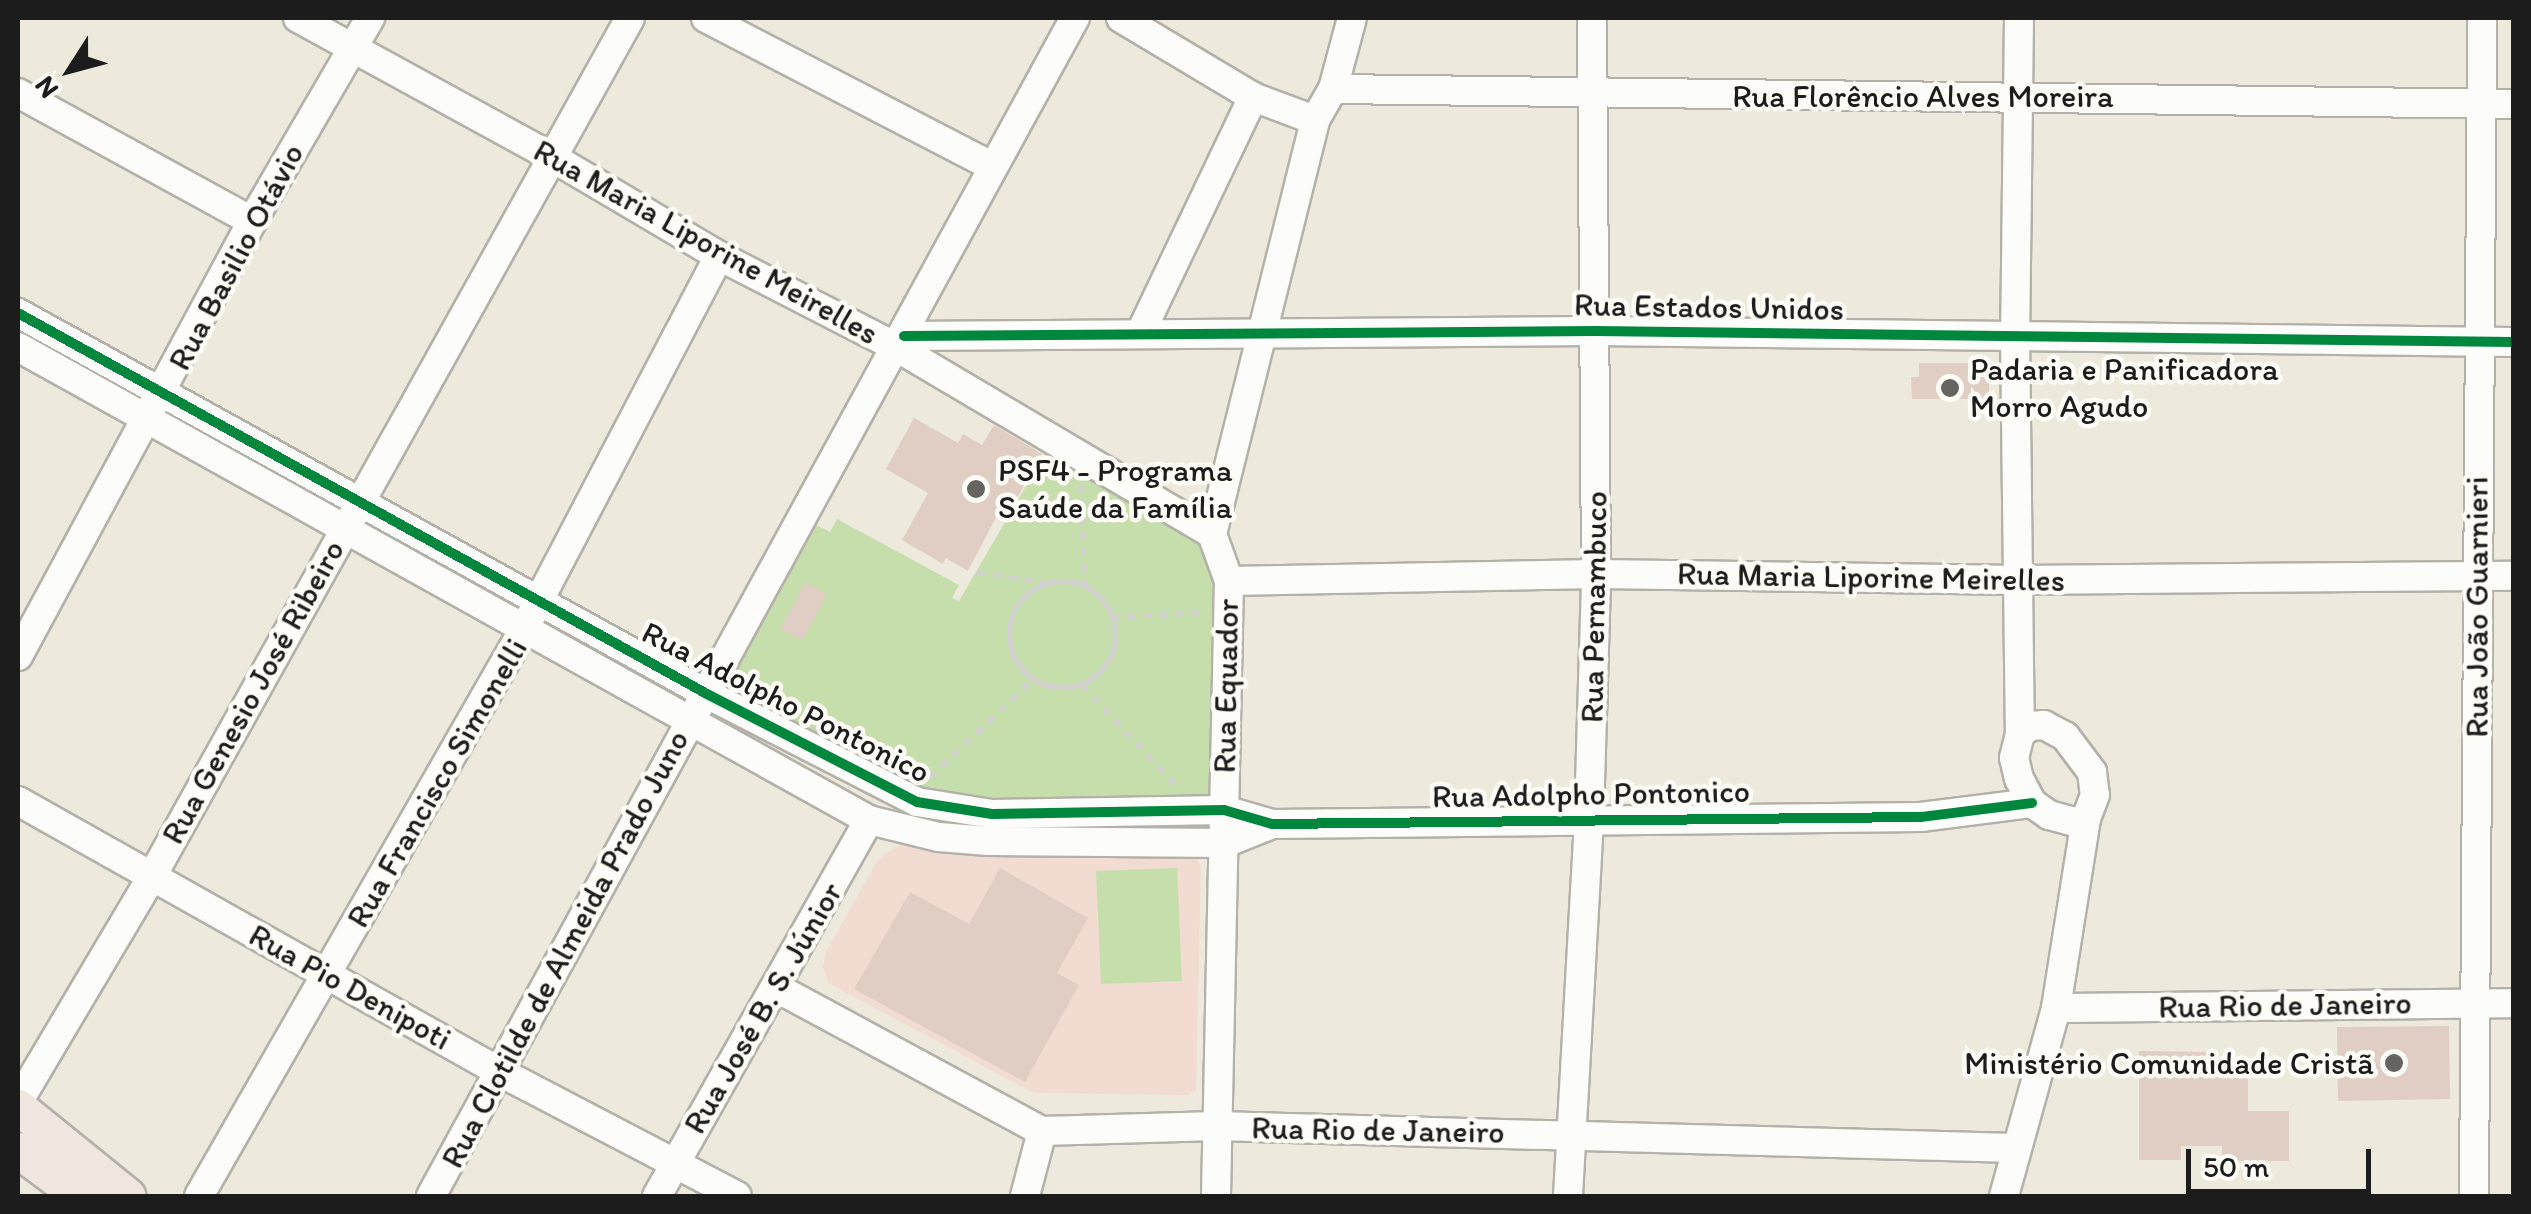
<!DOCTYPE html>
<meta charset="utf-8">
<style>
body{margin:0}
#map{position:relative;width:2531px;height:1214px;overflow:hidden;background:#edeadd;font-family:Itim,sans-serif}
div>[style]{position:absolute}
.built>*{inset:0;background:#f2dcd1}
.green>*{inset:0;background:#c6deab}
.building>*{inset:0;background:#e0cec4}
.path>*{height:5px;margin-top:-2.5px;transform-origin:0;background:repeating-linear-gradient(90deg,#d2d1cf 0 8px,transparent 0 16px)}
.path>.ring{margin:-2.5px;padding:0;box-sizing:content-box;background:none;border:5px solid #d2d1cf;border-radius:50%}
.roads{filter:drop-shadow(2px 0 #b3b1a9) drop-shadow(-2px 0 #b3b1a9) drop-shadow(0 2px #b3b1a9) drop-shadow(0 -2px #b3b1a9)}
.minor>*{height:28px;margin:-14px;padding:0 14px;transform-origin:14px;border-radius:14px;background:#fcfcfa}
.major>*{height:35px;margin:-17.5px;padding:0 17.5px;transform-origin:17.5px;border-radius:17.5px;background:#efe7df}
.cycleway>*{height:10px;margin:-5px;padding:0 5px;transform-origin:5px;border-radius:5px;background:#00873e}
.dots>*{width:28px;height:28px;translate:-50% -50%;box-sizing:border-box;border:5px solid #fdfcf7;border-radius:50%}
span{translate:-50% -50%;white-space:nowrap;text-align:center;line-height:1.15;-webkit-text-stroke:9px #fdfcf7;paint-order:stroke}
.street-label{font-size:32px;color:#1c1c1c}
.poi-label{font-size:32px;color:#1c1c1c}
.left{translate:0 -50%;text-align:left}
.right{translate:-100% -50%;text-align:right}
.frame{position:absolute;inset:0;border:20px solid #1c1c1c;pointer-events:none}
.north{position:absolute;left:20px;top:20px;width:100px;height:100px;-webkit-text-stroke:8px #fdfcf7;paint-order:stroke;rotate:234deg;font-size:28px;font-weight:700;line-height:40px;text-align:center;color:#1c1c1c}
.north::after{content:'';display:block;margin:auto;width:35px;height:45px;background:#1c1c1c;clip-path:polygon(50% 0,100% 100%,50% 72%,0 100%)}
.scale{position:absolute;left:2186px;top:1149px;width:185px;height:45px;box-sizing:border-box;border:5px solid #1c1c1c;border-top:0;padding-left:12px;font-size:30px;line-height:35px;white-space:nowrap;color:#1c1c1c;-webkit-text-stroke:8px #fdfcf7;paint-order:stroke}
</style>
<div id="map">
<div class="built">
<div style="clip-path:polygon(904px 842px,996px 857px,1195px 857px,1201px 865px,1196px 1090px,1188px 1095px,1034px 1093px,828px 983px,823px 967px,826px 952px,878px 859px)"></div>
</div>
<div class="green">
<div style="clip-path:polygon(1054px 438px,1203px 545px,1216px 573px,1213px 808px,984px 803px,901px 784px,720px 691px,812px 523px,830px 532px,837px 519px,959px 585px,952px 598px,959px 601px)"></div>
<div style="clip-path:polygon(1177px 868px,1182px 981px,1101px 984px,1096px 871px)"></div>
</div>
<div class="building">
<div style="clip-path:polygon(1919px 363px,1983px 363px,1989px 371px,1989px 399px,1912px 399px,1911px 377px,1919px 377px)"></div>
<div style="clip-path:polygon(914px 418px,958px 443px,963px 434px,982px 445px,994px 425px,1042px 454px,1012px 507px,1004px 502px,968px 571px,946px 558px,943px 564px,902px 540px,928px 493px,886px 469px)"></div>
<div style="clip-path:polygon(805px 582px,827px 594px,803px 640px,781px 629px)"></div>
<div style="clip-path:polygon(1000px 868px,1088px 918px,1057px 973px,1079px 985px,1025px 1082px,854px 989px,910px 892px,969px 924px)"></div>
<div style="clip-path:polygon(2449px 1026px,2450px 1099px,2338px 1101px,2337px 1027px)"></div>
<div style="clip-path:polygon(2139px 1051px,2215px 1052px,2215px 1070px,2248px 1070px,2248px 1111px,2289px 1111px,2289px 1161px,2222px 1161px,2222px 1146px,2181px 1146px,2181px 1160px,2139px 1160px)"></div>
</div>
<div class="path">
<div style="left:1081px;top:484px;width:102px;rotate:87.8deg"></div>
<div style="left:977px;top:572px;width:70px;rotate:8.2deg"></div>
<div class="ring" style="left:1009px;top:581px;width:101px;height:101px"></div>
<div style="left:1112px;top:617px;width:92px;rotate:-3.1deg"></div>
<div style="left:1082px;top:684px;width:138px;rotate:47.1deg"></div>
<div style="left:930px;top:777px;width:142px;rotate:-43.6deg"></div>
</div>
<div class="roads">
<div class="minor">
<div style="left:298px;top:18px;width:287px;rotate:28.7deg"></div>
<div style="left:550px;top:156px;width:196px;rotate:30.6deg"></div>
<div style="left:719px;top:256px;width:201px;rotate:27.2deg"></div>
<div style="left:898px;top:348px;width:365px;rotate:30.6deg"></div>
<div style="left:706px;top:18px;width:321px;rotate:27.4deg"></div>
<div style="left:1121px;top:18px;width:154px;rotate:30.9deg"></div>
<div style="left:1253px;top:97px;width:66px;rotate:20.4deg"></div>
<div style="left:2019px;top:18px;width:317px;rotate:90.7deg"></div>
<div style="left:2015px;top:335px;width:399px;rotate:89.3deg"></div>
<div style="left:1333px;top:89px;width:1181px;rotate:0.73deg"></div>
<div style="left:18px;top:93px;width:267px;rotate:28.7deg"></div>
<div style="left:18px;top:313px;width:787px;rotate:28.94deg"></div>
<div style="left:707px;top:694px;width:236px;rotate:27.2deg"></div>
<div style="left:917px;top:802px;width:76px;rotate:9.1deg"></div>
<div style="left:992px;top:814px;width:232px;rotate:-1deg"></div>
<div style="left:1224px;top:810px;width:50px;rotate:16.3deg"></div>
<div style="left:1272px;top:824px;width:649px;rotate:-0.62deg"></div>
<div style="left:1921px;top:817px;width:112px;rotate:-7.2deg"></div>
<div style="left:1140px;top:334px;width:263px;rotate:-64.5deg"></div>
<div style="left:904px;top:336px;width:691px;rotate:-0.41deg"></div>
<div style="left:1595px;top:331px;width:919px;rotate:0.69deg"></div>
<div style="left:18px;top:347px;width:974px;rotate:29.07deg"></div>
<div style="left:869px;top:820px;width:72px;rotate:13.7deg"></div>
<div style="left:939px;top:837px;width:49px;rotate:4.7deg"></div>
<div style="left:988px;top:841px;width:237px;rotate:0.5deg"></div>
<div style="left:1225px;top:843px;width:51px;rotate:-22deg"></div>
<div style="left:1229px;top:581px;width:367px;rotate:-1.1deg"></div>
<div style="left:1596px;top:574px;width:422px;rotate:0.8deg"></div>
<div style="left:2018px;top:580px;width:496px;rotate:-0.5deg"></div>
<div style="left:18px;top:656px;width:494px;rotate:-61.7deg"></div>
<div style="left:252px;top:221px;width:235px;rotate:-59.8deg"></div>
<div style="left:2044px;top:725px;width:24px;rotate:28deg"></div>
<div style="left:2065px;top:736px;width:45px;rotate:53.1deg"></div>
<div style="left:2092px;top:772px;width:23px;rotate:83deg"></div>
<div style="left:2095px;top:795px;width:26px;rotate:111deg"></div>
<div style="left:2086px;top:819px;width:11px;rotate:165deg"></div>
<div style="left:2075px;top:822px;width:27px;rotate:-165deg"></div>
<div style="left:2049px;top:815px;width:21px;rotate:-145deg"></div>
<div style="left:2032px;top:803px;width:27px;rotate:-118deg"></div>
<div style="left:2019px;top:779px;width:22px;rotate:-103deg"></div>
<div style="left:2014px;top:758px;width:25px;rotate:-76deg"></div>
<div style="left:2020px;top:734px;width:13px;rotate:-39deg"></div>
<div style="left:2030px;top:726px;width:14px;rotate:-4deg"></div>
<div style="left:18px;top:801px;width:553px;rotate:29.35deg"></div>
<div style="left:500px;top:1072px;width:267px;rotate:27.6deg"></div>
<div style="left:777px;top:988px;width:301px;rotate:28.4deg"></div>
<div style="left:1042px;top:1131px;width:175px;rotate:-1.6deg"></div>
<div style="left:1217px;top:1126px;width:798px;rotate:1.58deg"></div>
<div style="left:2056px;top:1008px;width:458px;rotate:-0.6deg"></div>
<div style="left:18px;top:1102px;width:261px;rotate:-59.3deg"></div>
<div style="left:151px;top:878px;width:984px;rotate:-60.88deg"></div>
<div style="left:199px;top:1196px;width:654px;rotate:-60.18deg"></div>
<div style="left:524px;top:629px;width:421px;rotate:-62.4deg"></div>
<div style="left:431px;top:1196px;width:1343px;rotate:-61.34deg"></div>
<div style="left:657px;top:1196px;width:432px;rotate:-60.6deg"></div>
<div style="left:1025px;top:1196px;width:67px;rotate:-75.3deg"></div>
<div style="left:1216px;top:1196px;width:615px;rotate:-88.79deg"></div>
<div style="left:1229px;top:581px;width:50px;rotate:-109.9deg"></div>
<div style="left:1212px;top:534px;width:427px;rotate:-76deg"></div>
<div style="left:1315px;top:120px;width:36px;rotate:-60deg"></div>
<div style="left:1333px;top:89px;width:73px;rotate:-75deg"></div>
<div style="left:1568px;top:1196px;width:380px;rotate:-86.8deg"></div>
<div style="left:1589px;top:817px;width:243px;rotate:-88.3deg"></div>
<div style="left:1596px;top:574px;width:556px;rotate:-90.41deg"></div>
<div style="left:2004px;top:1196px;width:195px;rotate:-74.5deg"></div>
<div style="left:2056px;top:1008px;width:191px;rotate:-81deg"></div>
<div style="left:2474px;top:1196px;width:1178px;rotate:-89.61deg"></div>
</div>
<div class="major">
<div style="left:18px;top:1107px;width:141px;rotate:39deg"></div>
<div style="left:18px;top:1150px;width:77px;rotate:36.6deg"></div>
</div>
</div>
<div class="cycleway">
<div style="left:18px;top:313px;width:787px;rotate:28.94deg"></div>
<div style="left:707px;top:694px;width:236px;rotate:27.2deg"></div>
<div style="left:917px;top:802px;width:76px;rotate:9.1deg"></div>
<div style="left:992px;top:814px;width:232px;rotate:-1deg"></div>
<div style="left:1224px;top:810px;width:50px;rotate:16.3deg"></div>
<div style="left:1272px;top:824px;width:649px;rotate:-0.62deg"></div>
<div style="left:1921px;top:817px;width:112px;rotate:-7.2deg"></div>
<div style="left:904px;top:336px;width:691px;rotate:-0.41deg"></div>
<div style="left:1595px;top:331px;width:919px;rotate:0.69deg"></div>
</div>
<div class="dots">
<div style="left:1950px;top:388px;background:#656460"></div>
<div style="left:976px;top:489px;background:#656460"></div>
<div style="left:2394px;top:1063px;background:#656460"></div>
</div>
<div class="street-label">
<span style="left:1923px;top:96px">Rua Florêncio Alves Moreira</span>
<span style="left:706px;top:242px;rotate:29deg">Rua Maria Liporine Meirelles</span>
<span style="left:236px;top:257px;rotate:-62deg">Rua Basilio Otávio</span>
<span style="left:1709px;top:307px;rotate:1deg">Rua Estados Unidos</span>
<span style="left:1871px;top:577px;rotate:1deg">Rua Maria Liporine Meirelles</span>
<span style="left:1594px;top:607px;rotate:-89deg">Rua Pernambuco</span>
<span style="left:2477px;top:607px;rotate:-90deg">Rua João Guarnieri</span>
<span style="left:1226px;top:686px;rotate:-89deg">Rua Equador</span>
<span style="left:253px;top:692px;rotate:-61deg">Rua Genesio José Ribeiro</span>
<span style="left:786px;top:702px;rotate:27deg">Rua Adolpho Pontonico</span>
<span style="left:437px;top:783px;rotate:-60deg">Rua Francisco Simonelli</span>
<span style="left:1591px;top:794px;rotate:-1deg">Rua Adolpho Pontonico</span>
<span style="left:565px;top:949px;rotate:-62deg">Rua Clotilde de Almeida Prado Juno</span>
<span style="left:350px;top:987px;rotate:29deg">Rua Pio Denipoti</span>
<span style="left:2285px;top:1005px;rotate:-1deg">Rua Rio de Janeiro</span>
<span style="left:763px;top:1008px;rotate:-60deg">Rua José B. S. Júnior</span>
<span style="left:1378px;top:1130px;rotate:1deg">Rua Rio de Janeiro</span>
</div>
<div class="poi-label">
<span class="left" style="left:1970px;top:388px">Padaria e Panificadora<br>Morro Agudo</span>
<span class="left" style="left:998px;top:489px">PSF4 - Programa<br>Saúde da Família</span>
<span class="right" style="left:2374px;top:1063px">Ministério Comunidade Cristã</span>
</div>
<div class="frame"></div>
<div class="north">N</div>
<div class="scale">50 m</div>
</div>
